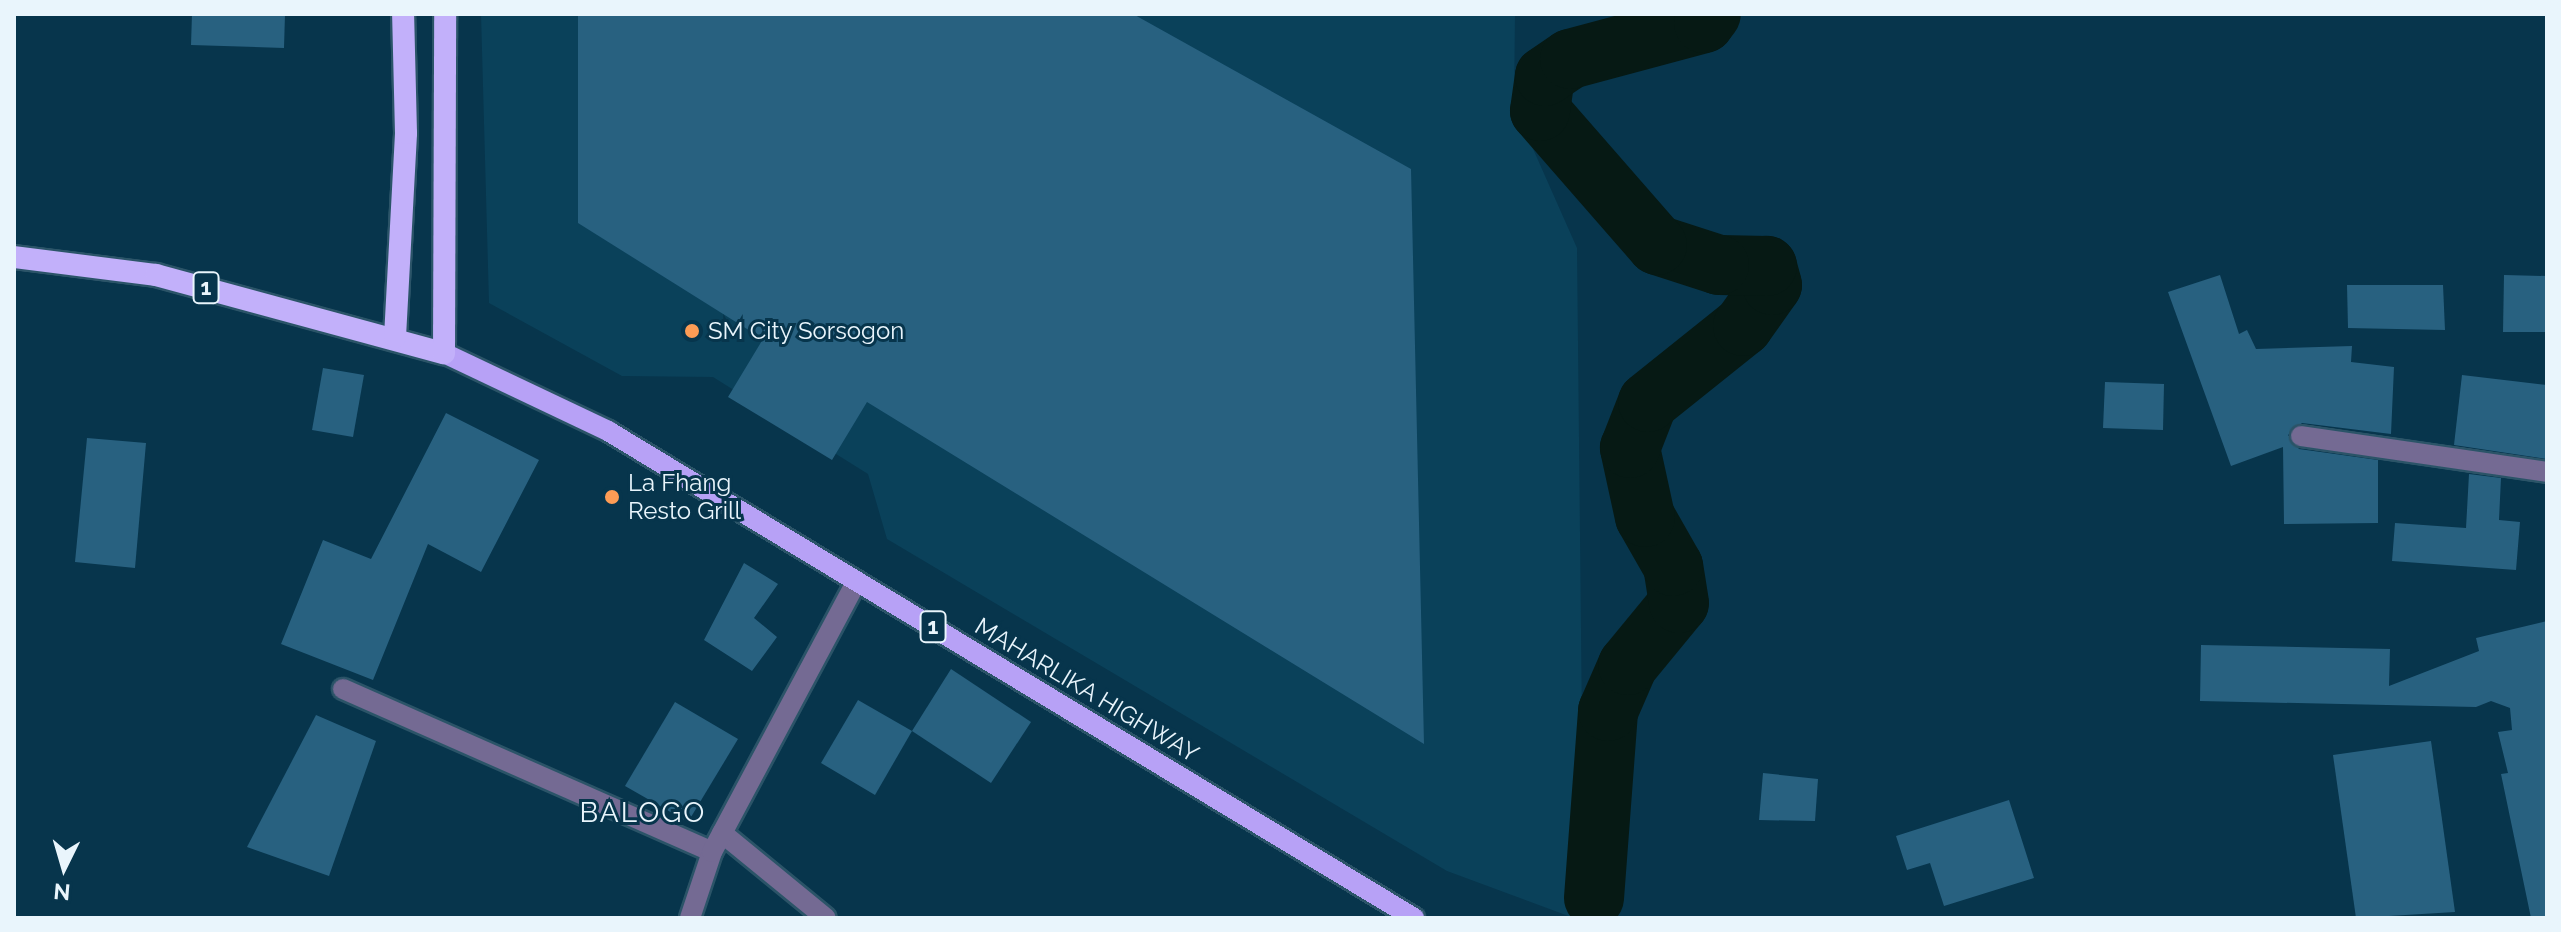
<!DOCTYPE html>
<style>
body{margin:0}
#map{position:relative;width:2561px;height:932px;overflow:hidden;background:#07354c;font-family:Raleway,sans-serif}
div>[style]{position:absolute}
.built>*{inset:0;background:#0a415a}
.river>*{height:60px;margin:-30px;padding:0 30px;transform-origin:30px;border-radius:30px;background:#061914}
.building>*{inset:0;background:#286180}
.roads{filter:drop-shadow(2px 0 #2b5468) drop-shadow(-2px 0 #2b5468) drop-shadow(0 2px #2b5468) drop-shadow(0 -2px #2b5468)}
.minor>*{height:20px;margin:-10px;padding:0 10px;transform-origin:10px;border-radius:10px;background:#746a93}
.primary>*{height:20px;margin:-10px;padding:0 10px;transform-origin:10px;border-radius:10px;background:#b7a1f6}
.trunk>*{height:22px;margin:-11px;padding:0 11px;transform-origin:11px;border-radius:11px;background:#c2b0fa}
.dots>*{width:22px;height:22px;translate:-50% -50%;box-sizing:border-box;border:4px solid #07354c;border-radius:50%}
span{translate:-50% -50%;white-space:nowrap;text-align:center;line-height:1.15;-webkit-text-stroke:6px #07354c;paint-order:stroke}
.shield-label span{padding:2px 6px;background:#07354c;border:2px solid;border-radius:6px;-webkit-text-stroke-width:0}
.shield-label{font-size:22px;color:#e9f5fc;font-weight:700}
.poi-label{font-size:24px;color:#e9f5fc}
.left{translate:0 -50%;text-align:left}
.street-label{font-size:24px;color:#e9f5fc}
.quarter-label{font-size:28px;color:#e9f5fc;letter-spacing:2px}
.frame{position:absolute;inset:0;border:16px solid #e9f5fc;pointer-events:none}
.north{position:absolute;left:24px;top:828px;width:80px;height:80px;-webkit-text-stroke:6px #07354c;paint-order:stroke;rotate:185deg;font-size:22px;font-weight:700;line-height:32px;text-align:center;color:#e9f5fc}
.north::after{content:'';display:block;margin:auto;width:28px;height:36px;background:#e9f5fc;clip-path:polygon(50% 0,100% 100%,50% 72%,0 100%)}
</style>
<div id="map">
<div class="built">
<div style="clip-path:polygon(481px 14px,1515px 14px,1514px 106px,1577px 248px,1582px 726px,1571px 917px,1447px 871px,887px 539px,868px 474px,713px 377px,622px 376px,489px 303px)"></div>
</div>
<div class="river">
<div style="left:1594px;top:898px;width:188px;rotate:-85.7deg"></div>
<div style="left:1608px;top:711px;width:50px;rotate:-66.5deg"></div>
<div style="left:1628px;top:665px;width:80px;rotate:-50.6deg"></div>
<div style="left:1679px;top:603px;width:37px;rotate:-99deg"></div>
<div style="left:1673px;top:566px;width:56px;rotate:-119.7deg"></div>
<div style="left:1645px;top:517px;width:71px;rotate:-102.3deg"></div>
<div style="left:1630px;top:448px;width:49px;rotate:-68.6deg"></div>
<div style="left:1648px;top:402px;width:122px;rotate:-38.7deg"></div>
<div style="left:1743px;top:326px;width:50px;rotate:-54.7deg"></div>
<div style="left:1772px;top:285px;width:20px;rotate:-105deg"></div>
<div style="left:1767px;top:266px;width:48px;rotate:-178.8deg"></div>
<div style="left:1719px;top:265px;width:65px;rotate:-162.1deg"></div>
<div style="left:1657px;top:245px;width:178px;rotate:-131.1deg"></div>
<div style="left:1540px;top:111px;width:35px;rotate:-82deg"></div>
<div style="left:1545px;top:76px;width:30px;rotate:-34deg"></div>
<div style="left:1570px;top:59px;width:139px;rotate:-15deg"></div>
<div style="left:1704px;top:23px;width:11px;rotate:-52deg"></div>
</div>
<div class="building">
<div style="clip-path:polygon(192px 14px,285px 14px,284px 48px,191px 45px)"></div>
<div style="clip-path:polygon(578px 14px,1133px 14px,1411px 169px,1424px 744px,867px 402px,832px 460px,728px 397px,763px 339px,578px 223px)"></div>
<div style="clip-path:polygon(2220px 275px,2239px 334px,2247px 330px,2256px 349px,2352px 346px,2351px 362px,2394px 367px,2391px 434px,2302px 423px,2288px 435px,2299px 449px,2378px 460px,2378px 523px,2284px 524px,2283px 447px,2231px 466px,2168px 292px)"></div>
<div style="clip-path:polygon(2504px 275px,2547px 276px,2547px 332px,2503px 332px)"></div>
<div style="clip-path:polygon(2347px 285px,2443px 285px,2445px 330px,2348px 328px)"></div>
<div style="clip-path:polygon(323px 368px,364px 375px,353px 437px,312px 430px)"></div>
<div style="clip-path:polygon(2462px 375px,2547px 385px,2547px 459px,2454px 445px)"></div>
<div style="clip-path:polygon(2105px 382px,2164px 384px,2163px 430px,2103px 428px)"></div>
<div style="clip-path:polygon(446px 413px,539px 460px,481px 572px,428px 544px,373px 680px,281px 644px,323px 540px,371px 559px)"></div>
<div style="clip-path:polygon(87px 438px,146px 443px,135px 568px,75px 562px)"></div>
<div style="clip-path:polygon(2469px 474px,2501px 478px,2499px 520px,2520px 522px,2516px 570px,2392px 561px,2395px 523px,2466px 528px)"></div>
<div style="clip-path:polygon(744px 563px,778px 584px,754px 618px,777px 637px,752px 671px,704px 640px)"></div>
<div style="clip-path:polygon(2547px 621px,2547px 918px,2531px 918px,2501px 774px,2508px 773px,2498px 732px,2512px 730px,2510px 708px,2491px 701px,2476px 707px,2200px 701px,2201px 645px,2390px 649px,2389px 686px,2479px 651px,2476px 638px)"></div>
<div style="clip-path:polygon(951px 669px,1031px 722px,991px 783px,912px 731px)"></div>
<div style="clip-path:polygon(858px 700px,912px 731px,875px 795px,821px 763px)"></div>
<div style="clip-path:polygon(675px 702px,738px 739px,688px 822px,625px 786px)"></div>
<div style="clip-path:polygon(316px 715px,376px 741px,329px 876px,247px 847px)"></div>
<div style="clip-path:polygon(2431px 741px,2455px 912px,2356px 918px,2333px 755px)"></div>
<div style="clip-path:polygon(1763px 773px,1818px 779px,1815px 821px,1759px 820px)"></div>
<div style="clip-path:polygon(2009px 800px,2034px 878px,1944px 906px,1930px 863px,1907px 870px,1896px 836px)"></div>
</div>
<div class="roads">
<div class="minor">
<div style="left:2301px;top:436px;width:249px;rotate:8.3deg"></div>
<div style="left:343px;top:689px;width:403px;rotate:23.8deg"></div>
<div style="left:722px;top:833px;width:134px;rotate:39.3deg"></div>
<div style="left:690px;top:918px;width:70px;rotate:-71.6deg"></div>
<div style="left:712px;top:852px;width:307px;rotate:-61.9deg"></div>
</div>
<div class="primary">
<div style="left:444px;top:353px;width:182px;rotate:25.4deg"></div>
<div style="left:608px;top:431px;width:942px;rotate:31.14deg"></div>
</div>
<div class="trunk">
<div style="left:14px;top:257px;width:143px;rotate:7.2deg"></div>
<div style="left:156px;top:275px;width:298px;rotate:15.2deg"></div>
<div style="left:444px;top:353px;width:339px;rotate:-89.8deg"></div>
<div style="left:395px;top:337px;width:204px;rotate:-86.9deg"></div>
<div style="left:406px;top:133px;width:119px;rotate:-91.4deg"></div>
</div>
</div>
<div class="dots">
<div style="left:692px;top:331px;background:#fd9c55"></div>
<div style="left:612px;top:497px;background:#fd9c55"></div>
</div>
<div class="shield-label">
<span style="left:206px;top:288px">1</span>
<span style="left:933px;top:627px">1</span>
</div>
<div class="poi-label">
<span class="left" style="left:708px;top:331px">SM City Sorsogon</span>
<span class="left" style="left:628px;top:497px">La Fhang<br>Resto Grill</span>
</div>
<div class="street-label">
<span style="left:1087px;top:690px;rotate:31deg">MAHARLIKA HIGHWAY</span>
</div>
<div class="quarter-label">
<span style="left:643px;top:813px">BALOGO</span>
</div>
<div class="frame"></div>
<div class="north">N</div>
</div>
